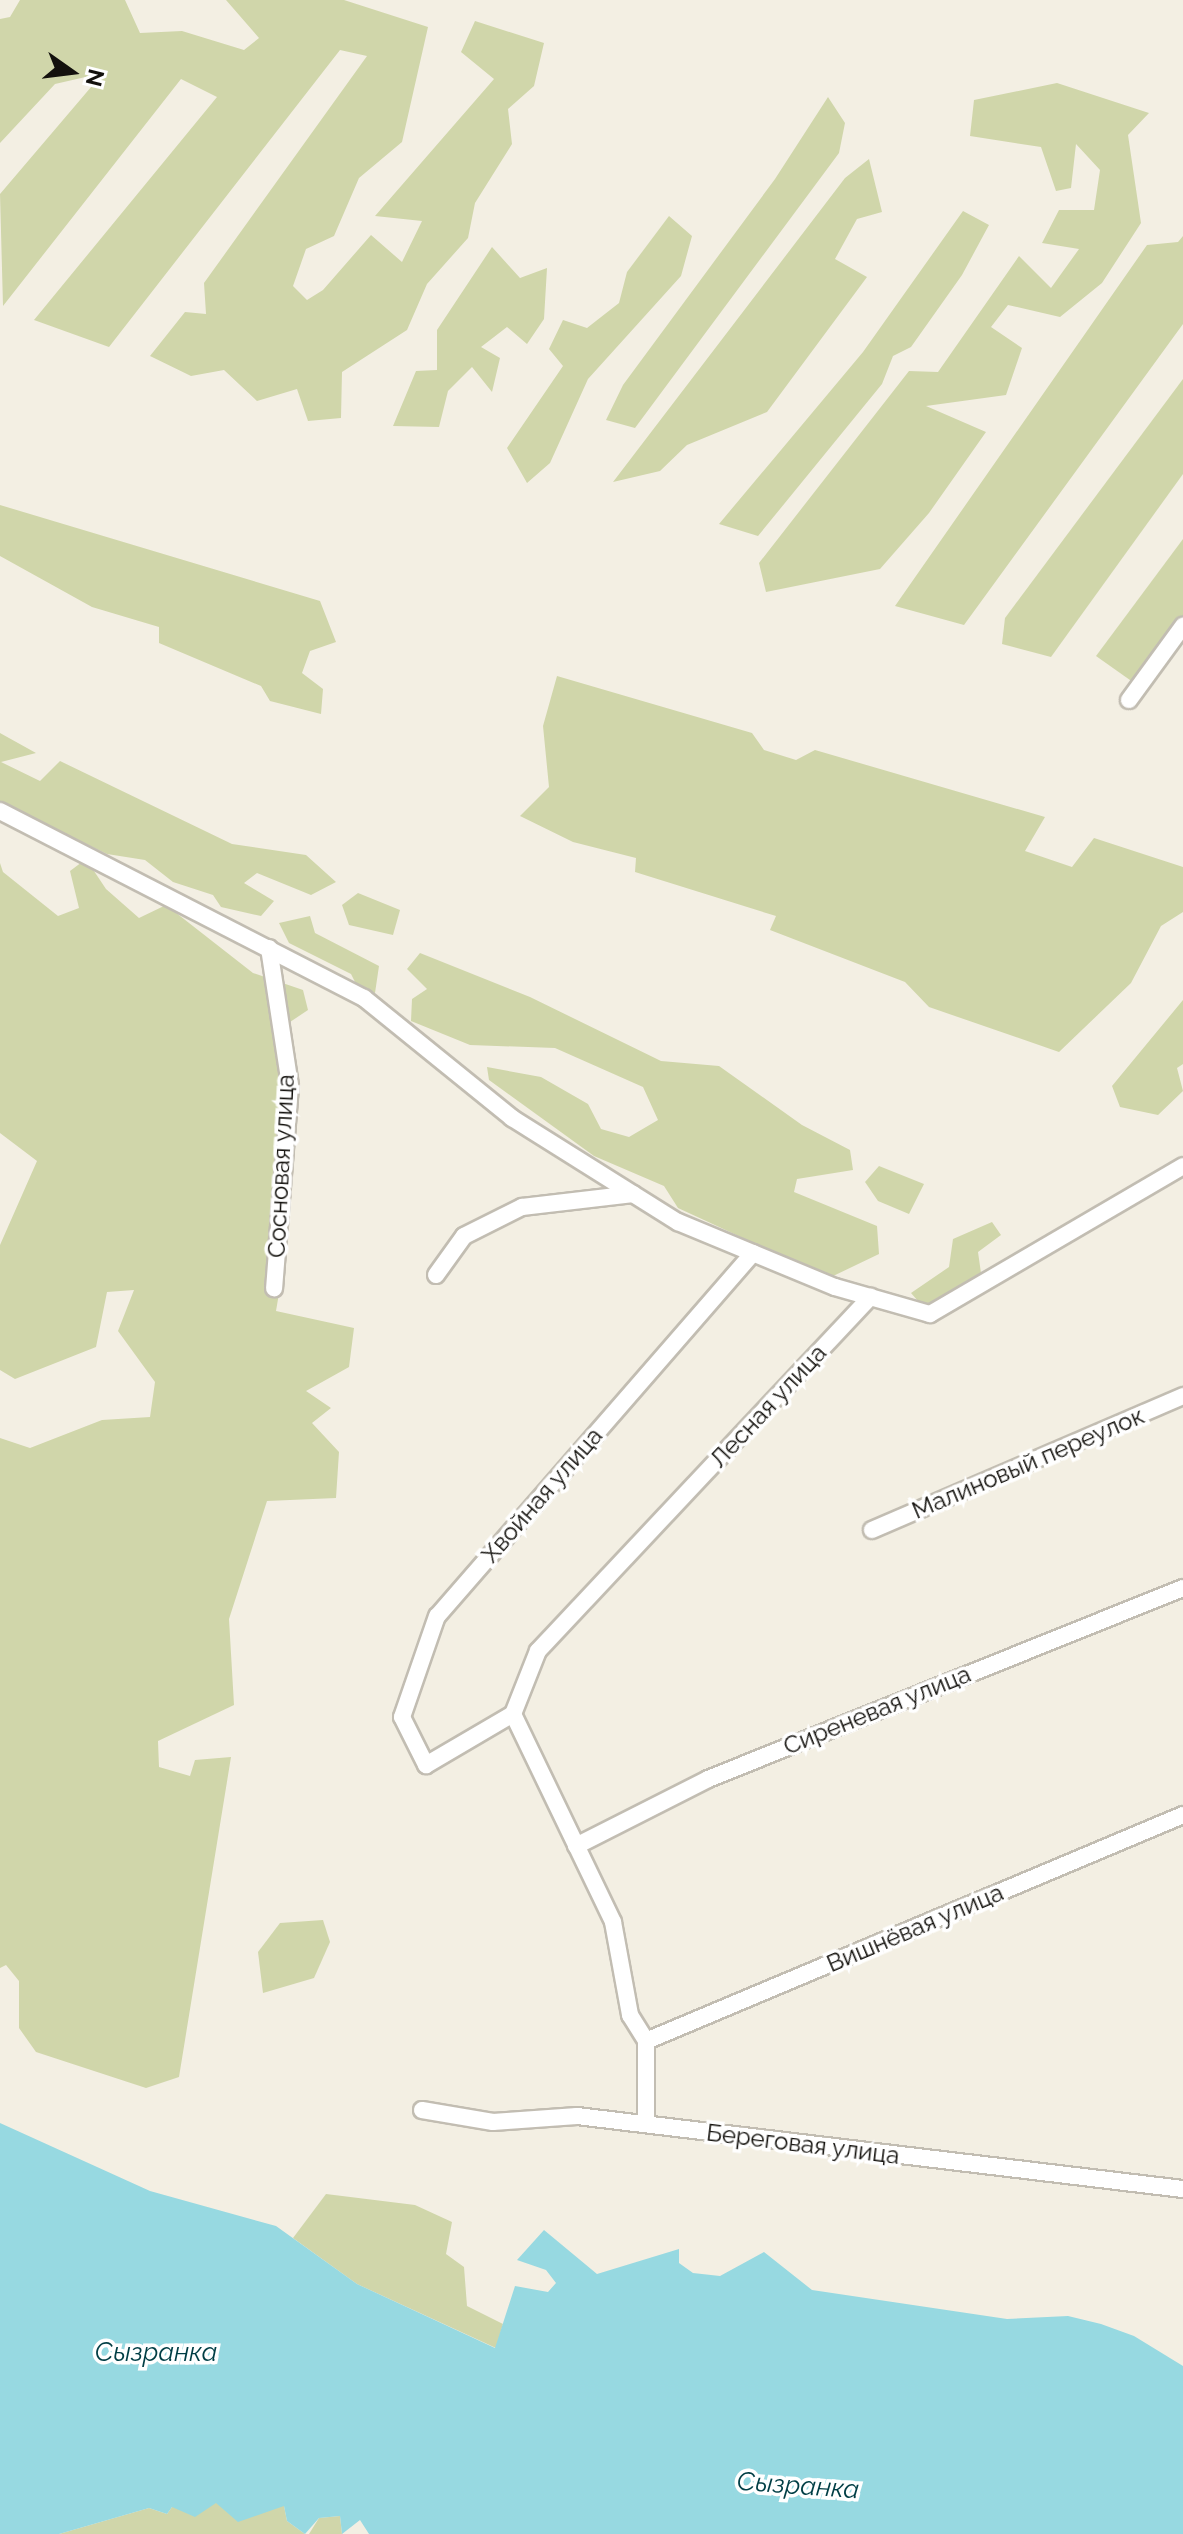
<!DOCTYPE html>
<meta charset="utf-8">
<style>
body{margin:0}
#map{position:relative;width:1183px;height:2534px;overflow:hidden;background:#f3efe3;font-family:Raleway,sans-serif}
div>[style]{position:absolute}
.green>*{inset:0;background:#d0d6aa}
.water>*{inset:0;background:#97d9e1}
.roads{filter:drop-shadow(2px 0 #c2bdb2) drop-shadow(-2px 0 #c2bdb2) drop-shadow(0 2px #c2bdb2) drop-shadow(0 -2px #c2bdb2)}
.minor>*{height:16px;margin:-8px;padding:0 8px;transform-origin:8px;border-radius:8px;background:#fff}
span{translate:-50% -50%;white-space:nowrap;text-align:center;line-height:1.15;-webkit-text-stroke:7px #fff;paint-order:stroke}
.street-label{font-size:24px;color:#13110d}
.water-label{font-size:26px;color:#003e45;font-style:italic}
.north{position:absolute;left:32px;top:32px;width:80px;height:80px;-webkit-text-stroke:6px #fff;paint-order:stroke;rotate:104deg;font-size:22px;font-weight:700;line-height:32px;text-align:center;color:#13110d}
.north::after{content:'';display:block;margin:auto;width:28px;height:36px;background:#13110d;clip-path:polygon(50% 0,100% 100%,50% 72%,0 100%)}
</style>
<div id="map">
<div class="green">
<div style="clip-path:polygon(20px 0,125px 0,140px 33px,182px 31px,244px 50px,259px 38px,226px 0,344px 0,428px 27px,402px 142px,359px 178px,334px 236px,306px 249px,293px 286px,307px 300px,323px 290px,371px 235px,402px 262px,422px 221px,375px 216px,494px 79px,461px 52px,475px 21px,544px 43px,534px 86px,508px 109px,512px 144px,475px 203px,468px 238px,427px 284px,407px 330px,342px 372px,341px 418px,308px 421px,297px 389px,257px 401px,224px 370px,191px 376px,150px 356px,185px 312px,206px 314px,204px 283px,367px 56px,340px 50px,109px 347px,34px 320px,217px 97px,181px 79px,3px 306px,0 194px,103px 73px,55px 84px,0 143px,0 19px,10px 17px)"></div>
<div style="clip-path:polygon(1057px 83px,1149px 113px,1128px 135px,1141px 223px,1102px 283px,1060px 317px,1008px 305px,991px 327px,1022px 348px,1006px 395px,926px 406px,986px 432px,929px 513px,880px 569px,766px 592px,759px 563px,909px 371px,938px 372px,1019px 256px,1051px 288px,1079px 249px,1042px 243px,1059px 210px,1094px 210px,1100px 170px,1076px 144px,1071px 188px,1056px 191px,1041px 147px,970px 136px,974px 100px)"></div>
<div style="clip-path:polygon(828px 97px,845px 123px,839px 153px,635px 428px,606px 420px,623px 385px,775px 179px)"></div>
<div style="clip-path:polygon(869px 159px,882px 212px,857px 219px,835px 259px,867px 277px,767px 412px,687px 445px,660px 471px,613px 482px,845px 178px)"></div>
<div style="clip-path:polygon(963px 211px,989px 225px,962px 275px,911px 347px,893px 356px,882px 384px,758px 536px,719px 524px,863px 352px)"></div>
<div style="clip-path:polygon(669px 216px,692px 236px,681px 276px,588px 379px,550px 463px,527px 483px,507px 448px,563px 366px,549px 349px,563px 320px,587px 328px,619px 303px,627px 272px)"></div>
<div style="clip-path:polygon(1183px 236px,1183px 324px,964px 625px,895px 606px,1147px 245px,1178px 242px)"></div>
<div style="clip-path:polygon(492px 247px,520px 278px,547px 268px,544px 319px,527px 344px,507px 327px,481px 347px,500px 358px,492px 392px,472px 367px,448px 391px,439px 427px,393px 426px,416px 371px,437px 370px,437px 330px)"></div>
<div style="clip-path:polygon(1183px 379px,1183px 474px,1051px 657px,1002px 644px,1005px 618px)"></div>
<div style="clip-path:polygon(0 505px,320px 601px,336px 642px,310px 651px,302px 673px,323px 689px,321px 714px,270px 701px,261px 686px,159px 643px,159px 627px,92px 607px,0 556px)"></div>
<div style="clip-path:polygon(1183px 539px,1183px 637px,1137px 685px,1096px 656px)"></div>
<div style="clip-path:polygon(557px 676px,752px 733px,764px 750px,796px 760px,815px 750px,1045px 817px,1025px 851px,1072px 867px,1094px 838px,1183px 867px,1183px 912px,1161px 926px,1131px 983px,1059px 1052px,929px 1007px,905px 982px,770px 930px,776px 916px,635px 872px,636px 858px,573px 842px,520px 816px,549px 787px,543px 726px)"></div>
<div style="clip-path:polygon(0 733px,36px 753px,1px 762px,40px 781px,60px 761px,232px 844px,306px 855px,336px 882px,311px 895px,257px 873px,244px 883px,274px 901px,261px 916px,221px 907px,213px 895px,173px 882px,145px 860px,107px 854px,0 802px)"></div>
<div style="clip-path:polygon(86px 859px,106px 889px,139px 918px,166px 905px,253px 973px,303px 990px,308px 1010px,278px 1030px,284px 1264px,276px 1311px,354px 1328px,349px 1367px,306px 1391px,331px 1408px,312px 1423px,339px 1452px,336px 1498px,267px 1501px,229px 1619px,234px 1705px,158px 1741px,159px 1767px,190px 1776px,195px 1760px,231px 1757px,179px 2077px,146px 2088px,36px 2052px,19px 2028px,19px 1981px,6px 1965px,0 1968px,0 1438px,30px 1448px,102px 1420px,150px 1417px,155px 1382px,118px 1331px,134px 1290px,107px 1292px,96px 1347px,15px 1379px,0 1370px,0 1245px,37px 1161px,0 1133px,0 863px,3px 872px,58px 916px,79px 908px,70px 871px)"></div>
<div style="clip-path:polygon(358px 893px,400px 910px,393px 935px,349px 925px,342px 905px)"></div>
<div style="clip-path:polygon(310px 916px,315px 933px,379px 966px,375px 993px,359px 990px,351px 974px,289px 943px,279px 923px)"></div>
<div style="clip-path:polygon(420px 953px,530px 997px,661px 1061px,719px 1066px,802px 1125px,850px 1150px,853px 1170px,797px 1179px,794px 1192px,877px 1226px,879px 1254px,829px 1278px,678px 1208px,664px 1186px,594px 1156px,489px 1080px,487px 1067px,541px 1077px,588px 1104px,601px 1129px,629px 1137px,658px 1120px,643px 1087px,555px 1048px,470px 1045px,411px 1021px,412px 999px,427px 989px,407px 969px)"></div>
<div style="clip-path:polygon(1183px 1000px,1183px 1064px,1177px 1068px,1183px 1091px,1158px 1115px,1120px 1107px,1112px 1086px)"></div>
<div style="clip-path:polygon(879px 1166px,924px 1184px,909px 1214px,878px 1201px,865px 1182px)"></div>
<div style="clip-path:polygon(992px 1222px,1001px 1235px,978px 1252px,981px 1273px,924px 1308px,911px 1293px,949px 1267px,953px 1239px)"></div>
<div style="clip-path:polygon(323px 1920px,330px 1942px,314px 1978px,263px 1993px,258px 1952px,280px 1923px)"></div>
<div style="clip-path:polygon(326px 2194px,415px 2205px,452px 2222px,446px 2254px,464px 2267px,467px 2306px,503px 2324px,496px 2348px,357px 2284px,293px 2238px)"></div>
<div style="clip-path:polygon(216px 2503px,284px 2506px,287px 2521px,305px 2534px,59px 2534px,149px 2508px,167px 2514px,172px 2507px)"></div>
<div style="clip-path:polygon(340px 2516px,342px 2534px,309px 2534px,319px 2518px)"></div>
</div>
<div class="water">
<div style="clip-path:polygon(0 2123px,150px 2191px,276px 2226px,357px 2284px,495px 2348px,515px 2286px,548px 2292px,556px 2283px,546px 2270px,517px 2260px,544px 2230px,597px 2274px,679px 2249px,679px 2263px,693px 2273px,720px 2276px,764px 2252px,812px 2290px,1007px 2319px,1068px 2316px,1101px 2324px,1134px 2336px,1183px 2366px,1183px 2534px,369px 2534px,360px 2520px,342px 2534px,340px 2516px,319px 2518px,305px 2534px,287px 2521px,284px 2506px,238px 2522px,216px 2503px,195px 2517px,172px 2507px,167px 2514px,149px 2508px,59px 2534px,0 2534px)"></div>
</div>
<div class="roads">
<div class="minor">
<div style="left:1129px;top:700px;width:92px;rotate:-53.9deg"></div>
<div style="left:0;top:811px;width:409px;rotate:27.2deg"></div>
<div style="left:364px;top:998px;width:191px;rotate:39deg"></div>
<div style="left:512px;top:1118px;width:196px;rotate:32.1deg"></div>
<div style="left:678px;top:1222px;width:170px;rotate:22.5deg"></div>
<div style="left:835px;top:1287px;width:99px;rotate:15.9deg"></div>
<div style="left:930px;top:1314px;width:293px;rotate:-30.3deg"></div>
<div style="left:269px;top:948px;width:140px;rotate:81.3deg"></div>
<div style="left:290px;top:1086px;width:203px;rotate:94.5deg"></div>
<div style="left:753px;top:1253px;width:481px;rotate:131deg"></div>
<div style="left:437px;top:1616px;width:107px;rotate:109.1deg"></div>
<div style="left:402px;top:1717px;width:54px;rotate:63.4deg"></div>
<div style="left:426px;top:1765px;width:101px;rotate:-30.4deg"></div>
<div style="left:513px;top:1714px;width:68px;rotate:-68.4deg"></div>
<div style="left:538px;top:1651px;width:486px;rotate:-46.8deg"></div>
<div style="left:436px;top:1275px;width:48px;rotate:-54.3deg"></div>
<div style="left:464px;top:1236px;width:65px;rotate:-26.6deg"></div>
<div style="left:522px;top:1207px;width:112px;rotate:-6.7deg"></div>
<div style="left:872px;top:1530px;width:339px;rotate:-23.3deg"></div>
<div style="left:513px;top:1714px;width:231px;rotate:64.3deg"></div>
<div style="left:613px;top:1922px;width:95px;rotate:79.6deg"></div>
<div style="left:630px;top:2015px;width:31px;rotate:58deg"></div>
<div style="left:646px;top:2041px;width:83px;rotate:90deg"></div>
<div style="left:576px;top:1846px;width:148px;rotate:-26.9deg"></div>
<div style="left:708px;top:1779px;width:512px;rotate:-21.91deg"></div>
<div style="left:646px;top:2041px;width:583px;rotate:-22.82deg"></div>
<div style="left:422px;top:2110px;width:72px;rotate:9.6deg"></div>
<div style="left:493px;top:2122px;width:84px;rotate:-4.1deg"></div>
<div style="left:577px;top:2116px;width:610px;rotate:6.87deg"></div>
</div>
</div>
<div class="street-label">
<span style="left:281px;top:1166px;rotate:-87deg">Сосновая улица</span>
<span style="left:768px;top:1406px;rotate:-47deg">Лесная улица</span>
<span style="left:1028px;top:1463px;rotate:-23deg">Малиновый переулок</span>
<span style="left:542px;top:1495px;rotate:-49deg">Хвойная улица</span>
<span style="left:877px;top:1710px;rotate:-22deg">Сиреневая улица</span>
<span style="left:915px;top:1928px;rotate:-23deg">Вишнёвая улица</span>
<span style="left:803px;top:2144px;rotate:7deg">Береговая улица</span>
</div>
<div class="water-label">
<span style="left:156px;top:2353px">Сызранка</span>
<span style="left:798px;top:2486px;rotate:4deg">Сызранка</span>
</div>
<div class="north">N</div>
</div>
